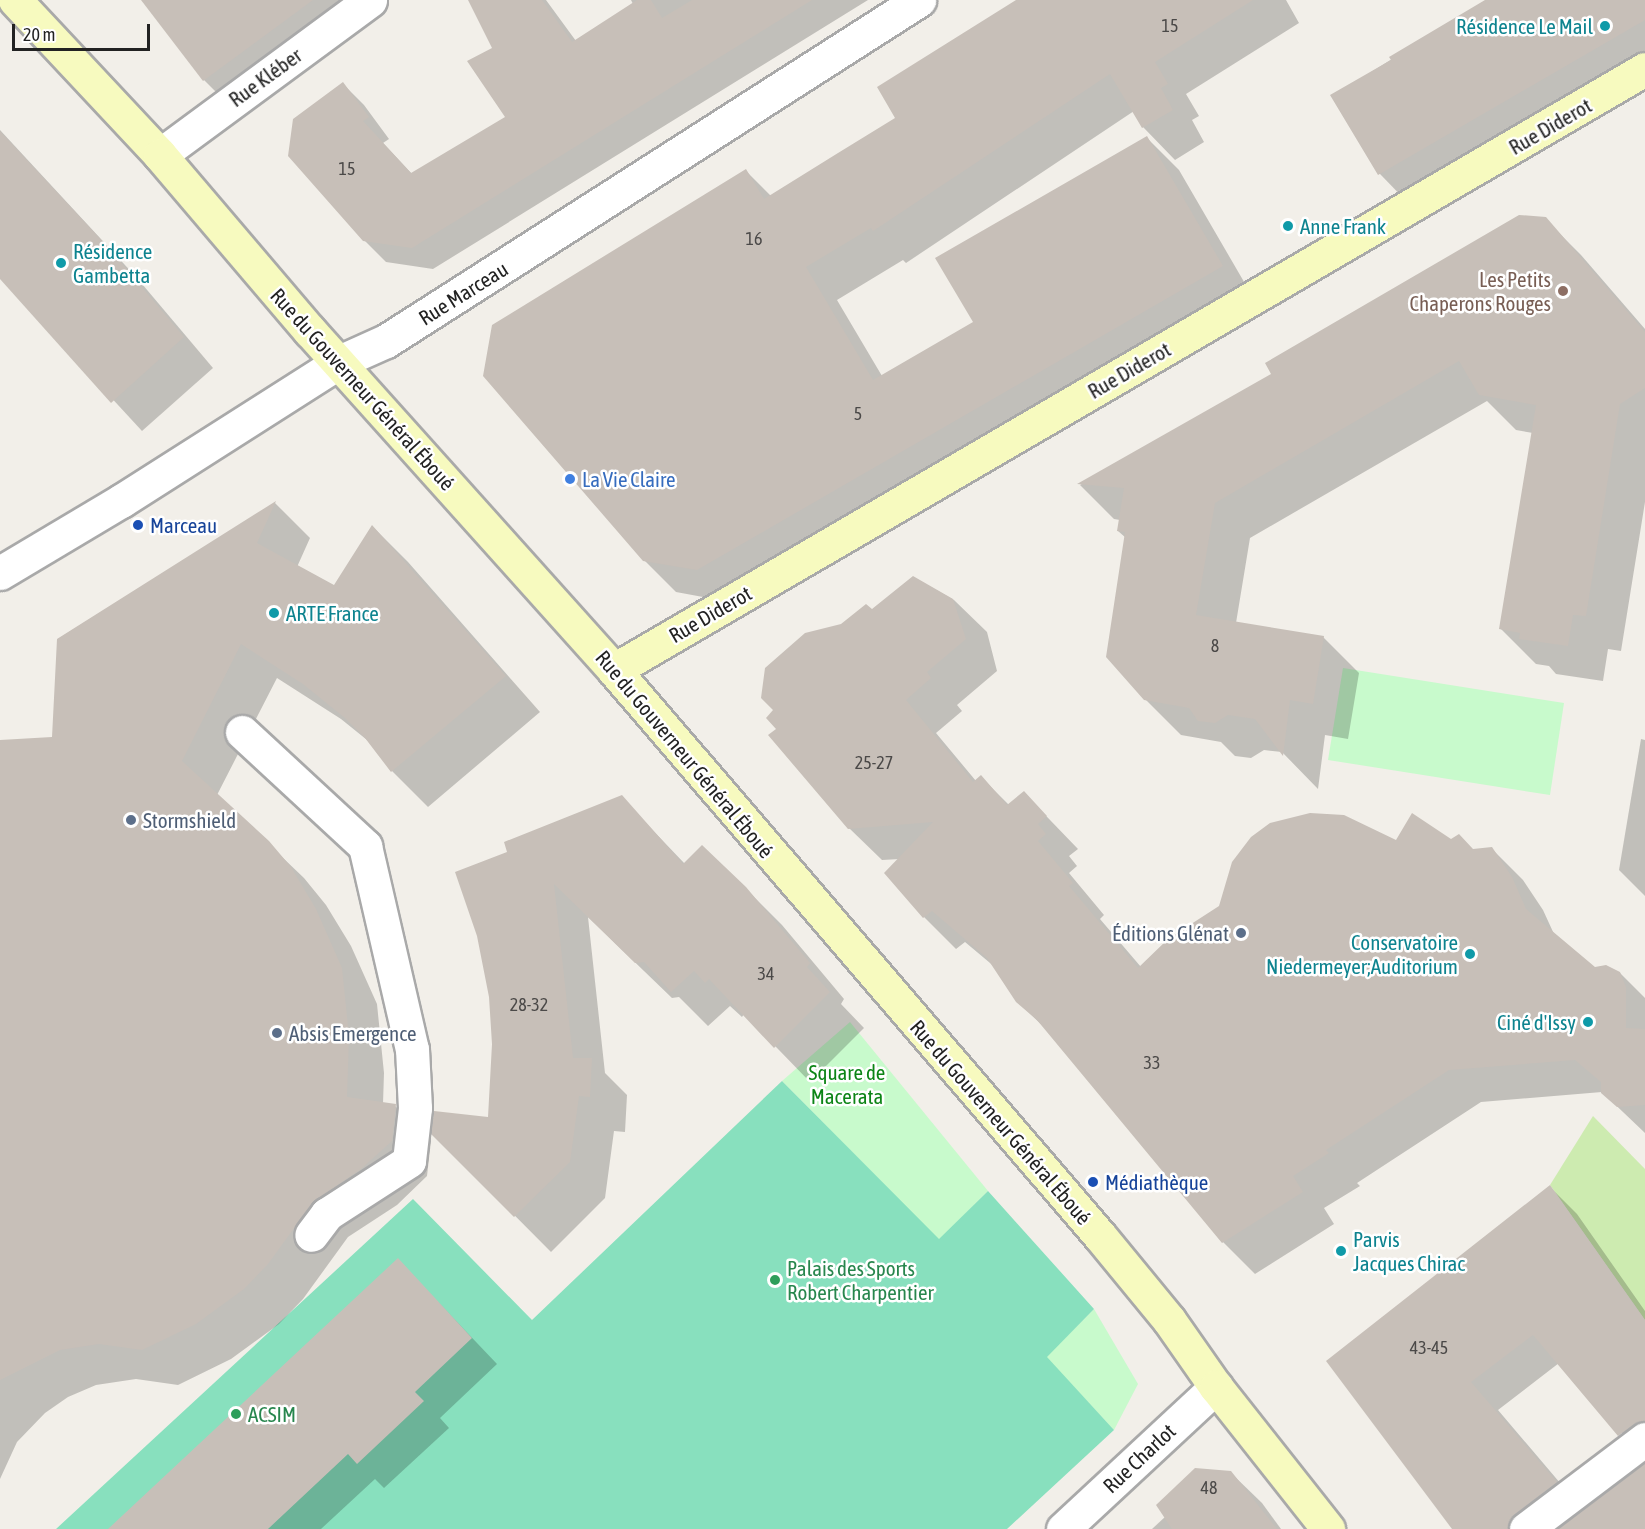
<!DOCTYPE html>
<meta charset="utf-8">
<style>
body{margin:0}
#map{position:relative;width:1645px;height:1529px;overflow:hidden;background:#f2efe9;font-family:"Asap Condensed",sans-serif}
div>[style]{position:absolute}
.grass>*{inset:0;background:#cdebb0}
.park>*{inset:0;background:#c8facc}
.pitch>*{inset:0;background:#88e0be}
.shadow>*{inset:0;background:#0003}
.building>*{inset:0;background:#c7bfb8}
.roads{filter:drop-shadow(2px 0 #a9a9a9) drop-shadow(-2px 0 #a9a9a9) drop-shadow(0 2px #a9a9a9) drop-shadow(0 -2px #a9a9a9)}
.street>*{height:33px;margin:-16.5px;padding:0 16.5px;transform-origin:16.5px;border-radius:16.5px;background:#fff}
.secondary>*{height:33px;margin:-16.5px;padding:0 16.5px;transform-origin:16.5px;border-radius:16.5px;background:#f7fabf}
.dots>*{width:16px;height:16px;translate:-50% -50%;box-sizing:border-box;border:3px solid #fff;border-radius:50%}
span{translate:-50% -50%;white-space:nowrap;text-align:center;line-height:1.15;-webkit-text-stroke:5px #fff;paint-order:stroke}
.number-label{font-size:18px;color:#4b4948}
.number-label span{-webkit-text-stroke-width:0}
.culture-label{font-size:21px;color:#0d838f}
.right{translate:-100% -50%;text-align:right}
.left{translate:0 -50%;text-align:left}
.street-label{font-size:21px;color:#222}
.education-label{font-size:21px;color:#785e54}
.shop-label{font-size:21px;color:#366cbe}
.transit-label{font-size:21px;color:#164399}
.service-label{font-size:21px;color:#4e5e75}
.park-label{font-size:21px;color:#0c8416}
.leisure-label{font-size:21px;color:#27864d}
.scale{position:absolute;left:12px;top:24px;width:138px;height:27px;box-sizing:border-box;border:3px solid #222;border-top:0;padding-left:8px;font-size:18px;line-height:21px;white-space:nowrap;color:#222;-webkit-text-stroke:4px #fff;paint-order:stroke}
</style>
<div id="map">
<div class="grass">
<div style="clip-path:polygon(1593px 1116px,1645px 1169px,1645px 1320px,1550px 1185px)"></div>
</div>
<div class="park">
<div style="clip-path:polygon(1343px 668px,1564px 703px,1550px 795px,1328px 760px)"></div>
<div style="clip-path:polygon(850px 1022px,988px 1191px,939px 1240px,782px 1081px)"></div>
<div style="clip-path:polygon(1094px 1309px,1138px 1384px,1114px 1430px,1046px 1357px)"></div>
</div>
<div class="pitch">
<div style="clip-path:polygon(782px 1081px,939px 1239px,988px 1191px,1094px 1309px,1047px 1357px,1114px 1430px,1007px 1529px,56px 1529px,413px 1199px,532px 1320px)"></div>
</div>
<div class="shadow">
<div style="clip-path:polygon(142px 0,384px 0,235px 111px,204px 80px)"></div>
<div style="clip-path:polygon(478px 0,546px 0,576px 41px,633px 4px,631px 0,868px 0,433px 269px,386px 262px,364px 240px,343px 84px,364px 105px,389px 139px,383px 143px,412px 174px,507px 118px,494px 49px)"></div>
<div style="clip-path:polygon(1019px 0,1286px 0,1299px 23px,1186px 94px,1199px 116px,1192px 120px,1204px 142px,1175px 160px,1143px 127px,1134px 111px,906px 263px,903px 260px,837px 300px,882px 376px,975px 323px,1147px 138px,1179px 170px,1254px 299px,730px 602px,676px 592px,644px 560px,746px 171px,771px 196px,897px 118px)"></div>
<div style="clip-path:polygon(1486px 0,1645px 0,1645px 71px,1412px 207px,1380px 174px,1333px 96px)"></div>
<div style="clip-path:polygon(0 130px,137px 278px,213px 368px,142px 431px,0 277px)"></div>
<div style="clip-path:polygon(1545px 219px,1581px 255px,1645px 329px,1645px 502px,1621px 651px,1608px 649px,1603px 681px,1556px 674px,1549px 666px,1536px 664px,1501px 629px,1533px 433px,1516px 430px,1487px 401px,1250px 538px,1236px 623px,1323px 637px,1359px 673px,1348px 739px,1325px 735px,1318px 789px,1282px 752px,1264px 750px,1251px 758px,1235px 756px,1221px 742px,1181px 735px,1145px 699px,1126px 538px,1118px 531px,1120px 520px,1114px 519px,1080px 485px)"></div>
<div style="clip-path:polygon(275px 503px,310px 538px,297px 567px,334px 587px,373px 527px,408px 562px,540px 712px,428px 807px,392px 771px,372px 744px,341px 719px,277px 678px,217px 795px,304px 878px,326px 905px,351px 946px,377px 1004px,384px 1073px,383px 1104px,395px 1106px,431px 1141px,427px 1176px,397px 1205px,348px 1237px,303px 1299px,279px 1324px,231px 1359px,178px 1385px,136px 1379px,96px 1385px,68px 1397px,45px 1413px,17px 1442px,0 1479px,0 743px,54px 739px,58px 639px)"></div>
<div style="clip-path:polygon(913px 577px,954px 600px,987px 632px,997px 671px,957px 705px,962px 711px,936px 733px,976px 781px,981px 777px,1009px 805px,1024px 793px,1078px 849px,1069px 856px,1077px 866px,1069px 873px,1104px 915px,1100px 919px,1141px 967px,1397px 842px,1451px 841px,1473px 850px,1491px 848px,1523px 880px,1543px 910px,1554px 934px,1594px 968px,1620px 973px,1645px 998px,1645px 1133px,1602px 1092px,1481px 1102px,1357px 1183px,1360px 1186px,1324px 1208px,1334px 1224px,1255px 1274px,1223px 1242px,1053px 1036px,1017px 1001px,996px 968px,965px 942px,956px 949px,924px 917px,886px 873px,900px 859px,882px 860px,849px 828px,778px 729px,841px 625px,871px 611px)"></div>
<div style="clip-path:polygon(1641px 739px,1645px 740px,1645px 896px,1619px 870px)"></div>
<div style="clip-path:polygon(621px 797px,685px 864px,745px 888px,782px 925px,844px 999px,841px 1004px,864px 1028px,810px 1082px,744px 1014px,742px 1017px,730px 1006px,708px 1026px,679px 997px,672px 998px,588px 917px,605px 1073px,627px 1095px,625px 1132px,614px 1131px,605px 1198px,551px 1252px,433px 1133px,490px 1119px,509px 852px)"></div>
<div style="clip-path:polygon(1550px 1187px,1577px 1214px,1645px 1311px,1645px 1429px,1630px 1442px,1559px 1363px,1498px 1410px,1583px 1510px,1645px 1462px,1645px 1529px,1454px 1529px,1328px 1362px)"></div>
<div style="clip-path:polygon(398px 1260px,497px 1364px,440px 1418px,449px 1428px,384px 1488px,375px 1479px,321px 1529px,140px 1529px)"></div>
<div style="clip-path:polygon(1231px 1473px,1262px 1503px,1281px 1529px,1152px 1529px,1166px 1516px)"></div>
</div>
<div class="building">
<div style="clip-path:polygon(141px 0,313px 0,203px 81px)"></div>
<div style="clip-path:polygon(468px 0,542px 0,572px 42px,637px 0,651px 0,662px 18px,692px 0,812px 0,412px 248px,363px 241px,288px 156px,293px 119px,343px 82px,369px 117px,363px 121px,411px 173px,505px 117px,467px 61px,492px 48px)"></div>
<div style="clip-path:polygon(1016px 0,1253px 0,1155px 62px,1168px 84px,1161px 88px,1173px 110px,1142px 128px,1110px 74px,873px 231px,871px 228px,806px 267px,873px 380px,973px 322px,935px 258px,1147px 136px,1223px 266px,697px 570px,643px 561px,483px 376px,492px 325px,746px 169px,764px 199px,838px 153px,895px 118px,877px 87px)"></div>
<div style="clip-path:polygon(1485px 0,1645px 0,1645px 20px,1378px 175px,1330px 95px,1391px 60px,1389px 57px)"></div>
<div style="clip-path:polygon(0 131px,108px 247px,184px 337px,111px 403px,0 279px)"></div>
<div style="clip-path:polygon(1519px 215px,1546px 217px,1645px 332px,1645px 388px,1620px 404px,1586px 616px,1573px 615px,1568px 646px,1519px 639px,1520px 633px,1499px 629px,1536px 405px,1479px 395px,1459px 361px,1215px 503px,1196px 615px,1324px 636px,1313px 704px,1290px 700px,1283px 756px,1255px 719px,1228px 715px,1215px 723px,1198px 721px,1189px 708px,1144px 700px,1106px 657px,1125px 532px,1117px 531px,1124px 488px,1077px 484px,1271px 374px,1265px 363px)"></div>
<div style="clip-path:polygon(276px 501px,257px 543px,334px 585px,372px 525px,506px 676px,391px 772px,365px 738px,345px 718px,303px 684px,241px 644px,182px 761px,269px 841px,291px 867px,316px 909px,342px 968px,349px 1036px,347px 1097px,396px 1104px,392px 1141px,361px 1169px,313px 1202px,268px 1264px,244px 1289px,196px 1324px,142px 1350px,99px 1344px,60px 1350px,0 1380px,0 740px,52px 737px,57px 639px)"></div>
<div style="clip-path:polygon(913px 576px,953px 599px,966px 639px,927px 672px,931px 678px,906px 700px,973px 782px,981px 775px,1007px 805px,1024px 791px,1047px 816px,1038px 824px,1046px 834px,1038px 841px,1073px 883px,1069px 886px,1138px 968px,1168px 939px,1219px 906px,1232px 862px,1251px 837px,1270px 823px,1310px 813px,1344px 815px,1396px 840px,1412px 813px,1451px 839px,1459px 834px,1473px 849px,1492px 847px,1512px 877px,1526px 909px,1595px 967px,1606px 965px,1620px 972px,1626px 987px,1626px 1028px,1645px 1029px,1645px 1105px,1617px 1107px,1601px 1093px,1601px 1082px,1575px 1060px,1449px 1070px,1326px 1150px,1329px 1153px,1293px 1176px,1303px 1192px,1222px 1243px,1037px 1020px,1016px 1002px,987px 958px,932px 911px,923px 918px,884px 873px,933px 822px,848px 829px,768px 735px,776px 729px,766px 718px,773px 710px,761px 698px,765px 668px,805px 633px,841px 624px,866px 604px,872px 609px)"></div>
<div style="clip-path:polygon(622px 795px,683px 864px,702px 845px,746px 887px,810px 963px,807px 967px,830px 992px,774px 1048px,709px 979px,705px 983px,694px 971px,671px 992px,644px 962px,635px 963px,554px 884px,573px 1058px,592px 1058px,590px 1097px,579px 1096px,570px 1162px,514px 1217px,431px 1134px,434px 1111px,488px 1117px,492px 1044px,489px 997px,477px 936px,455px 872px,507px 852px,504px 842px)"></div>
<div style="clip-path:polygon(1550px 1185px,1645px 1320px,1645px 1421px,1634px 1424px,1618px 1436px,1533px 1335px,1471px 1382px,1557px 1482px,1515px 1514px,1508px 1529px,1452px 1529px,1326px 1361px)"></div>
<div style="clip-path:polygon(398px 1258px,472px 1338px,415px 1392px,424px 1401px,357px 1464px,348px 1454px,268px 1529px,108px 1529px)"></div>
<div style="clip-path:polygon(1645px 1463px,1645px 1529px,1557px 1529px)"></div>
<div style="clip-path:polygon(1195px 1468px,1231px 1471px,1277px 1529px,1172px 1529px,1156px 1505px)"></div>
</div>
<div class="roads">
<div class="street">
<div style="left:160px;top:155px;width:261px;rotate:-36.4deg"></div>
<div style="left:0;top:573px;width:141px;rotate:-30.8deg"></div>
<div style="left:121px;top:501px;width:259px;rotate:-32.5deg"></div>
<div style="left:339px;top:362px;width:51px;rotate:-24.1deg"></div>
<div style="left:386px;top:341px;width:633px;rotate:-32.61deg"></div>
<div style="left:242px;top:732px;width:168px;rotate:42.8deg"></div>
<div style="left:365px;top:846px;width:208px;rotate:77deg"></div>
<div style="left:412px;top:1049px;width:59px;rotate:87.1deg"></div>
<div style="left:415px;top:1108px;width:53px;rotate:96.5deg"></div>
<div style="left:409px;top:1161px;width:98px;rotate:147.1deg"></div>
<div style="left:327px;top:1214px;width:26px;rotate:127deg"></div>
<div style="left:1063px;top:1529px;width:209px;rotate:-42.9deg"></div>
<div style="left:1526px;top:1529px;width:149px;rotate:-37.1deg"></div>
</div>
<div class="secondary">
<div style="left:15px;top:0;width:212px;rotate:46.9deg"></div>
<div style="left:160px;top:155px;width:231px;rotate:49.6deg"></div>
<div style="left:310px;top:331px;width:455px;rotate:48.1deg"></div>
<div style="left:614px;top:670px;width:746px;rotate:49.35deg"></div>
<div style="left:1100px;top:1236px;width:109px;rotate:50.6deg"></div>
<div style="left:1169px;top:1320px;width:82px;rotate:55deg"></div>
<div style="left:1216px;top:1387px;width:181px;rotate:51.7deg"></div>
<div style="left:614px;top:670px;width:1193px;rotate:-30.24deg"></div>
</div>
</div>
<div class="dots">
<div style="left:1605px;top:26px;background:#0f9aa8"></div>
<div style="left:1288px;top:226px;background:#0f9aa8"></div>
<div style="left:61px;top:263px;background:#0f9aa8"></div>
<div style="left:1563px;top:291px;background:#8d6e63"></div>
<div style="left:570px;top:479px;background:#3f7fe0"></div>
<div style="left:138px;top:525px;background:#1a4fb4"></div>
<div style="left:274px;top:613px;background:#0f9aa8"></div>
<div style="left:131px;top:820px;background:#5c6f8a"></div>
<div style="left:1241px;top:933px;background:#5c6f8a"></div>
<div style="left:1470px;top:954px;background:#0f9aa8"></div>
<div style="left:1588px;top:1022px;background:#0f9aa8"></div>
<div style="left:277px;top:1033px;background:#5c6f8a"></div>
<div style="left:1093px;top:1182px;background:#1a4fb4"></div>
<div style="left:1341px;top:1251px;background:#0f9aa8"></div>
<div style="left:775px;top:1280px;background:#2e9e5b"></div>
<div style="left:236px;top:1414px;background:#2e9e5b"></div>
</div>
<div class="number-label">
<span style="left:1170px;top:26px">15</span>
<span style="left:347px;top:169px">15</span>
<span style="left:754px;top:239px">16</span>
<span style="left:858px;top:414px">5</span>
<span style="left:1215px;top:646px">8</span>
<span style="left:874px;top:763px">25-27</span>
<span style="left:766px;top:974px">34</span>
<span style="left:529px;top:1005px">28-32</span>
<span style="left:1152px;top:1063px">33</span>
<span style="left:1429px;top:1348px">43-45</span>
<span style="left:1209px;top:1488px">48</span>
</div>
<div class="culture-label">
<span class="right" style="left:1593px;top:26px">Résidence Le Mail</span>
<span class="left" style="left:1300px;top:226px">Anne Frank</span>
<span class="left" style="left:73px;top:263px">Résidence<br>Gambetta</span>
<span class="left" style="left:286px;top:613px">ARTE France</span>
<span class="right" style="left:1458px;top:954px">Conservatoire<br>Niedermeyer;Auditorium</span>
<span class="right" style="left:1576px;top:1022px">Ciné d'Issy</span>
<span class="left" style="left:1353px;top:1251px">Parvis<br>Jacques Chirac</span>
</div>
<div class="street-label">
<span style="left:265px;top:77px;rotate:-36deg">Rue Kléber</span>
<span style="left:1550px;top:126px;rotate:-30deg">Rue Diderot</span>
<span style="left:463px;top:293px;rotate:-32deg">Rue Marceau</span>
<span style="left:1129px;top:370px;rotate:-30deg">Rue Diderot</span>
<span style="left:363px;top:389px;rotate:48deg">Rue du Gouverneur Général Éboué</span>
<span style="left:710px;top:614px;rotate:-30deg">Rue Diderot</span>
<span style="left:685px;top:754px;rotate:50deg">Rue du Gouverneur Général Éboué</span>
<span style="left:1001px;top:1122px;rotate:49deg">Rue du Gouverneur Général Éboué</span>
<span style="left:1139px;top:1458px;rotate:-43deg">Rue Charlot</span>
</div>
<div class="education-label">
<span class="right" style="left:1551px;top:291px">Les Petits<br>Chaperons Rouges</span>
</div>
<div class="shop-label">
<span class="left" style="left:582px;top:479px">La Vie Claire</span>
</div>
<div class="transit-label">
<span class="left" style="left:150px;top:525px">Marceau</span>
<span class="left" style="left:1105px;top:1182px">Médiathèque</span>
</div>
<div class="service-label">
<span class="left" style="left:143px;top:820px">Stormshield</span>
<span class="right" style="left:1229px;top:933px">Éditions Glénat</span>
<span class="left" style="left:289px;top:1033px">Absis Emergence</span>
</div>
<div class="park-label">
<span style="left:847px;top:1084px">Square de<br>Macerata</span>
</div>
<div class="leisure-label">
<span class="left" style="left:787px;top:1280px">Palais des Sports<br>Robert Charpentier</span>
<span class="left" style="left:248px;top:1414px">ACSIM</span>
</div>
<div class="scale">20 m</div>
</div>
